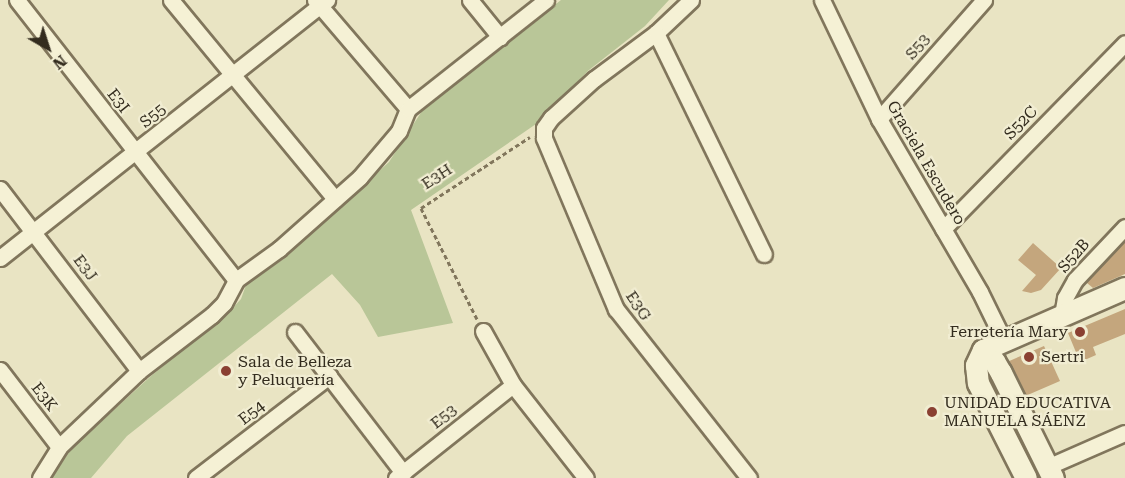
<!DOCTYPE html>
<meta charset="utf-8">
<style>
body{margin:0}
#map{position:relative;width:1125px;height:478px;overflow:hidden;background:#e9e4c3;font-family:"Roboto Serif",serif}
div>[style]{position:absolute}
.green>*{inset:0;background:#b9c698}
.building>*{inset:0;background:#c4a67d}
.path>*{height:3px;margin-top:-1.5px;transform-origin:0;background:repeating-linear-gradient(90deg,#81765c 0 4.5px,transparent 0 7.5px)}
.roads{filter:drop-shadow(2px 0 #81765c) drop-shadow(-2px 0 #81765c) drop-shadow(0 2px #81765c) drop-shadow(0 -2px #81765c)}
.minor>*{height:15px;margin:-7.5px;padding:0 7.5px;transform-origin:7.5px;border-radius:7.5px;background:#f5f1d5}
.secondary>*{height:21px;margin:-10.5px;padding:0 10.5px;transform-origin:10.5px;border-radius:10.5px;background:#f5f1d5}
.dots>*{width:16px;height:16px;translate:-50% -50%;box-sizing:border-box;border:3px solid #f1edd2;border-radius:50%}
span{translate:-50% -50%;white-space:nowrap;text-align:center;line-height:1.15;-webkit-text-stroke:4.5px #f1edd2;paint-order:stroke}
.street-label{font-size:16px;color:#332c1e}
.poi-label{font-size:16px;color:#332c1e}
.right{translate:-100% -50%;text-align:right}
.left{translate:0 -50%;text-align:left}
.north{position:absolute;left:18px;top:18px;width:60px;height:60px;-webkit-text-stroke:4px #f1edd2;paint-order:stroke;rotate:141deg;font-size:16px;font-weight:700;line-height:24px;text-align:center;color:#332c1e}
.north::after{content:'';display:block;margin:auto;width:21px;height:27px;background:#332c1e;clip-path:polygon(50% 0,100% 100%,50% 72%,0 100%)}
</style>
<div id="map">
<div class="green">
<div style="clip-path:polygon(561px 0,669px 0,645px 26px,589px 70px,536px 124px,411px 210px,453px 323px,378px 337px,360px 305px,332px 274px,127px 436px,91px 478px,52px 478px,71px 449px,151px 376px,228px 313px,241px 299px,246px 285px,285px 258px,389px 162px,422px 111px)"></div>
</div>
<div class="building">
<div style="clip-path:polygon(1125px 236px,1125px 274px,1093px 288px,1087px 283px,1086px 276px)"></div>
<div style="clip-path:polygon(1033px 243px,1061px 268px,1041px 290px,1031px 293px,1022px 291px,1036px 275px,1018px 260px)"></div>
<div style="clip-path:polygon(1125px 309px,1125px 334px,1093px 347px,1096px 355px,1080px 362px,1068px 333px)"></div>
<div style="clip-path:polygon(1044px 346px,1060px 381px,1023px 397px,1007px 362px)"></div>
</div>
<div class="path">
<div style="left:477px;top:319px;width:124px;rotate:-116.8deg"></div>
<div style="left:421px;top:208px;width:130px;rotate:-33.1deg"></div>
</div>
<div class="roads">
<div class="minor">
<div style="left:17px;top:0;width:355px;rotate:52deg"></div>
<div style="left:171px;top:0;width:258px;rotate:50.5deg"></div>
<div style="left:315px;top:0;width:143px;rotate:49.5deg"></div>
<div style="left:470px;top:0;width:48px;rotate:51deg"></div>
<div style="left:691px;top:0;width:48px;rotate:136.7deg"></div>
<div style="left:656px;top:33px;width:77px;rotate:143.4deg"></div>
<div style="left:594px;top:79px;width:58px;rotate:137.8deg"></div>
<div style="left:551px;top:118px;width:12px;rotate:125deg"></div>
<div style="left:544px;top:128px;width:10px;rotate:90deg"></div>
<div style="left:544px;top:138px;width:186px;rotate:67.2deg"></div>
<div style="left:616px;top:309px;width:215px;rotate:51.8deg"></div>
<div style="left:822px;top:0;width:132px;rotate:64.4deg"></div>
<div style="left:879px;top:119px;width:200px;rotate:59.7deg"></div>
<div style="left:980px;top:292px;width:55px;rotate:63.9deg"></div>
<div style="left:656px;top:33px;width:246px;rotate:64deg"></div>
<div style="left:879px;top:119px;width:159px;rotate:-48.6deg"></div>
<div style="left:0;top:189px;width:229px;rotate:52.6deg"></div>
<div style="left:943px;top:229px;width:260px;rotate:-45.6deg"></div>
<div style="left:0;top:258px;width:417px;rotate:-38.3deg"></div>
<div style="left:1062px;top:315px;width:17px;rotate:-80deg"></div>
<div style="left:1065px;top:298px;width:21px;rotate:-61deg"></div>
<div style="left:1075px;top:280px;width:73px;rotate:-46.7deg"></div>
<div style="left:483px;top:331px;width:62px;rotate:60.9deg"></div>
<div style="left:513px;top:385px;width:118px;rotate:51.9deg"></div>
<div style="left:295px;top:332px;width:178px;rotate:52.5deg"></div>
<div style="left:0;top:370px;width:97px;rotate:52.5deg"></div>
<div style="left:1047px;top:467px;width:85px;rotate:-23.6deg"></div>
<div style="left:40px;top:478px;width:36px;rotate:-58deg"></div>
<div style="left:59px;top:447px;width:110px;rotate:-43.5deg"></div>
<div style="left:139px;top:371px;width:92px;rotate:-37.5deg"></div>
<div style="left:212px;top:315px;width:17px;rotate:-45deg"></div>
<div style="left:224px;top:303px;width:26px;rotate:-62deg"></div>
<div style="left:236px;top:280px;width:53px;rotate:-35.8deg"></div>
<div style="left:279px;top:249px;width:108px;rotate:-41.6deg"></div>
<div style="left:360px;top:177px;width:60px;rotate:-49.7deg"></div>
<div style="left:399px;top:131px;width:24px;rotate:-68deg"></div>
<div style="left:408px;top:109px;width:176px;rotate:-38.3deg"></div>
<div style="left:196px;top:478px;width:168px;rotate:-37.5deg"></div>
<div style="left:396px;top:478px;width:149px;rotate:-38.5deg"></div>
</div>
<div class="secondary">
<div style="left:983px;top:350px;width:155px;rotate:-23.6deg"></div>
<div style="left:983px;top:350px;width:16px;rotate:45deg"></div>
<div style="left:994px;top:361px;width:14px;rotate:60deg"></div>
<div style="left:1001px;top:373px;width:117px;rotate:63.7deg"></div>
<div style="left:983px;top:350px;width:17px;rotate:115deg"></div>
<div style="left:976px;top:365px;width:18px;rotate:84deg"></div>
<div style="left:978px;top:383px;width:106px;rotate:63.2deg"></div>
</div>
</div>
<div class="dots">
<div style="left:1080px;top:332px;background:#8a4032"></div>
<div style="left:1029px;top:357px;background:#8a4032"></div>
<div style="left:226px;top:371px;background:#8a4032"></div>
<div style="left:932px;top:412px;background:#8a4032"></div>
</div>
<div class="street-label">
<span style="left:918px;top:47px;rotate:-49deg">S53</span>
<span style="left:118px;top:101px;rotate:52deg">E3I</span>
<span style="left:153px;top:116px;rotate:-39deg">S55</span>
<span style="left:1021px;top:123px;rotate:-46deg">S52C</span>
<span style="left:926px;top:163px;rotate:60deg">Graciela Escudero</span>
<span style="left:437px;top:177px;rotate:-33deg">E3H</span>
<span style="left:1074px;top:256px;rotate:-49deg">S52B</span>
<span style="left:85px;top:268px;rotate:53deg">E3J</span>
<span style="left:638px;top:306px;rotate:56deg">E3G</span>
<span style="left:44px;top:397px;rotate:52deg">E3K</span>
<span style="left:252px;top:413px;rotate:-38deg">E54</span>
<span style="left:444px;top:417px;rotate:-38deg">E53</span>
</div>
<div class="poi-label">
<span class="right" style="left:1068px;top:332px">Ferretería Mary</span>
<span class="left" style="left:1041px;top:357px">Sertri</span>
<span class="left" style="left:238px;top:371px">Sala de Belleza<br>y Peluquería</span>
<span class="left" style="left:944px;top:412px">UNIDAD EDUCATIVA<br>MANUELA SÁENZ</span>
</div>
<div class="north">N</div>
</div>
